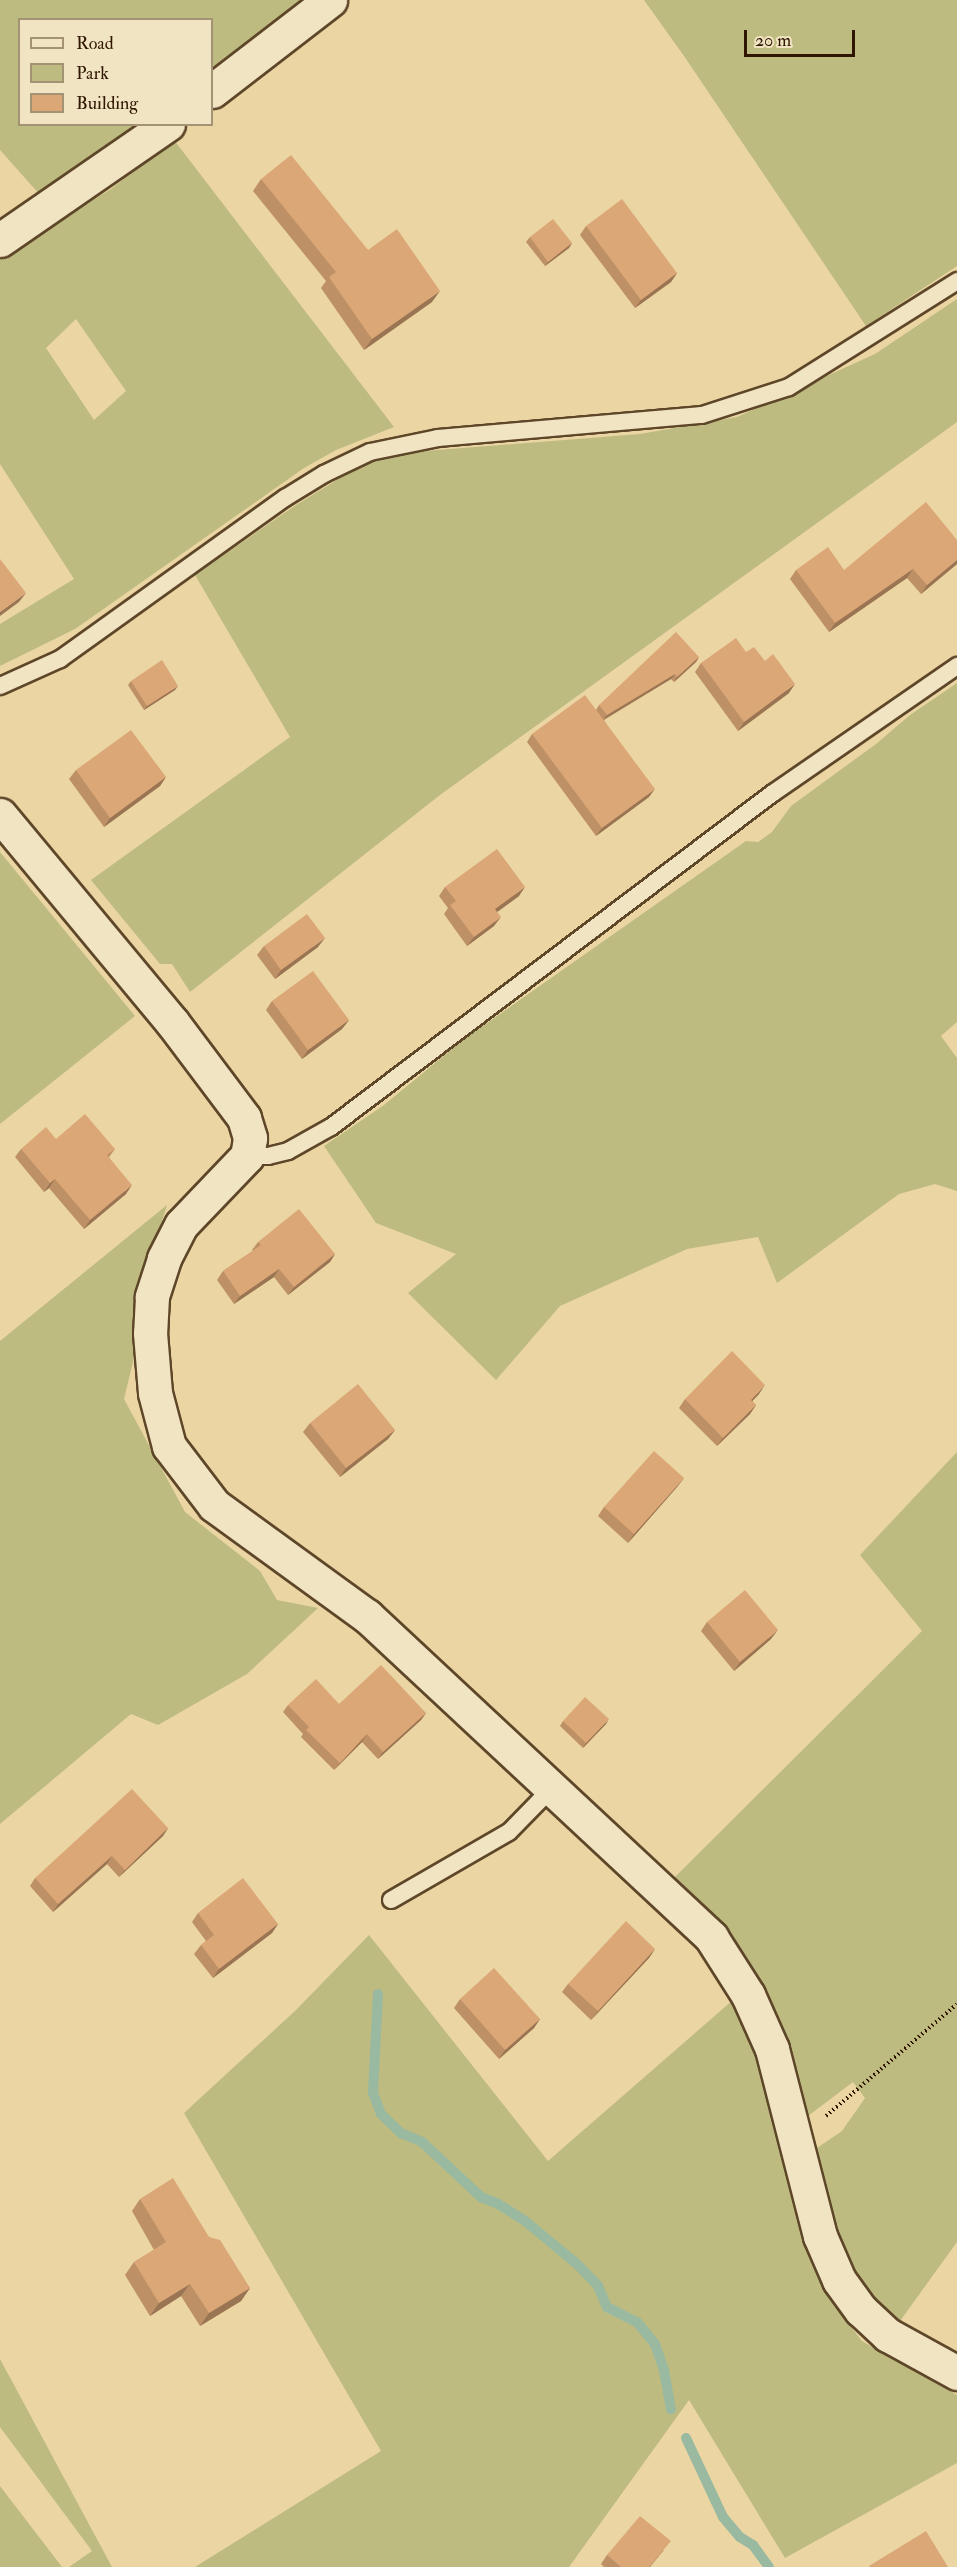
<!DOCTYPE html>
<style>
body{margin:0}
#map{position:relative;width:957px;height:2567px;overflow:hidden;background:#ead5a3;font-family:"IM FELL Double Pica",serif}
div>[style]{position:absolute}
.green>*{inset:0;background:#bebb80}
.stream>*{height:10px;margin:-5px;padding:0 5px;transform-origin:5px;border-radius:5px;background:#99b9a0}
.path>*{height:4px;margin-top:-2px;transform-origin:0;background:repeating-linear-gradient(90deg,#301600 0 1.5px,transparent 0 4.5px)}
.roads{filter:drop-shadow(2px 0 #5e4629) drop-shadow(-2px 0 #5e4629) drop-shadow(0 2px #5e4629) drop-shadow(0 -2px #5e4629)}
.lane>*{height:16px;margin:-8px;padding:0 8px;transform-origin:8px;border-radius:8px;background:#f1e4c3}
.street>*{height:33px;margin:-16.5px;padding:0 16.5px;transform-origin:16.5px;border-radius:16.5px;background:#f1e4c3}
.wall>*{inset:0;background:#bd9066}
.shaded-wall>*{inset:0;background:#9a7553}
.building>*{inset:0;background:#dca777}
span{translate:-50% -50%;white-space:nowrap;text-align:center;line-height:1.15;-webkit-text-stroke:4.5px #f1e4c3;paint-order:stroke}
.legend{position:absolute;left:18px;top:18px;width:195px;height:108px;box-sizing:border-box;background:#f1e4c3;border:2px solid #a49275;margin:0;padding:8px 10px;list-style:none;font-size:18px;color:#301600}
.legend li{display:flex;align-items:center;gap:12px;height:30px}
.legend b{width:30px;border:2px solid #a49275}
.scale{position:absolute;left:744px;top:30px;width:111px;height:27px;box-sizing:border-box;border:3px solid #301600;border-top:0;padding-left:8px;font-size:18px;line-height:21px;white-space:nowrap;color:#301600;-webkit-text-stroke:4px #f1e4c3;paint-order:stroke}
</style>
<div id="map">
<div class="green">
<div style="clip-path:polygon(0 0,302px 0,212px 72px,212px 20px,20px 20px,20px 124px,143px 125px,41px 196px,0 150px)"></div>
<div style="clip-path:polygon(644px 0,957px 0,957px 266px,866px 326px,684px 56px)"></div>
<div style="clip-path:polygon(evenodd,174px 140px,394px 427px,336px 450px,304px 468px,75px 629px,0 666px,0 624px,74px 579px,0 464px,0 258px,111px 189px,174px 140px,76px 319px,126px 391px,94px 420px,46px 348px,76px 319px)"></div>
<div style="clip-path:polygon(957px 299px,957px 422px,440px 795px,190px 992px,172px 964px,160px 964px,91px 880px,290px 737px,195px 575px,296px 505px,366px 462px,425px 451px,640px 434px,737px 417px,875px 354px)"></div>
<div style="clip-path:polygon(957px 683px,957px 1022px,941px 1036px,957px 1058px,957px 1191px,935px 1184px,899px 1194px,777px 1283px,758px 1237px,687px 1249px,560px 1306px,496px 1380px,408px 1293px,456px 1254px,376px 1223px,324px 1146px,384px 1105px,463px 1040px,746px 841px,758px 842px,772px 832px,791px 806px,876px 744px,910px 715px)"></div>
<div style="clip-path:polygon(0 852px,135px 1016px,0 1124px)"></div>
<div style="clip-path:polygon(167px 1205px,135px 1307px,138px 1341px,124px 1399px,185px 1512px,260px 1571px,277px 1600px,318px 1608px,247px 1674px,158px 1725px,131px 1714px,0 1824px,0 1341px)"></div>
<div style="clip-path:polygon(957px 1452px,957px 2242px,900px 2321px,880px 2312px,843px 2258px,823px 2192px,814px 2150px,842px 2131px,865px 2098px,853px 2082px,808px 2116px,765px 2002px,672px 1880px,922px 1631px,860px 1555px)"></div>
<div style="clip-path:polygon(369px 1935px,548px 2161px,733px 2000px,765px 2080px,786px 2171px,830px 2300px,862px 2341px,957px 2395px,957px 2463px,785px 2558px,689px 2400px,569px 2567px,195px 2567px,381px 2451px,184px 2113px,295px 2011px)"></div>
<div style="clip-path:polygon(0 2359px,112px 2567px,69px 2567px,92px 2551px,0 2427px)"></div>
<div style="clip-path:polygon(0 2486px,62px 2567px,0 2567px)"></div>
</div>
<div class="stream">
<div style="left:378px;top:1994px;width:99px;rotate:92.9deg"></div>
<div style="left:373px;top:2093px;width:22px;rotate:69deg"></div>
<div style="left:381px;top:2114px;width:28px;rotate:44deg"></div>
<div style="left:401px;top:2133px;width:23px;rotate:23deg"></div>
<div style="left:422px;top:2142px;width:81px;rotate:43deg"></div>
<div style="left:481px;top:2197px;width:18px;rotate:22deg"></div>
<div style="left:498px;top:2204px;width:32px;rotate:32deg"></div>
<div style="left:525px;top:2221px;width:67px;rotate:39.6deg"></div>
<div style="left:577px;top:2264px;width:30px;rotate:46deg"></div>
<div style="left:598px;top:2286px;width:23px;rotate:67deg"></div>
<div style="left:607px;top:2307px;width:34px;rotate:27deg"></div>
<div style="left:637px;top:2322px;width:28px;rotate:51deg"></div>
<div style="left:655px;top:2344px;width:28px;rotate:71deg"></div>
<div style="left:664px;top:2370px;width:40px;rotate:80deg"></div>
<div style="left:686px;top:2438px;width:87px;rotate:64.9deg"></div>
<div style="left:723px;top:2517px;width:26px;rotate:50deg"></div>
<div style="left:740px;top:2537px;width:15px;rotate:32deg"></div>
<div style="left:753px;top:2545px;width:27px;rotate:54deg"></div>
</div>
<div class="path">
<div style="left:826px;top:2116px;width:172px;rotate:-40.5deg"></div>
</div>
<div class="roads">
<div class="lane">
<div style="left:0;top:686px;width:66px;rotate:-24.2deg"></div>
<div style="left:60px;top:659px;width:277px;rotate:-35.6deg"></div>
<div style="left:285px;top:498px;width:46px;rotate:-31.6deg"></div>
<div style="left:324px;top:474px;width:51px;rotate:-25.6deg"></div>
<div style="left:370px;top:452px;width:69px;rotate:-11.6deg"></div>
<div style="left:438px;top:438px;width:265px;rotate:-5deg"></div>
<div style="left:702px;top:415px;width:91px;rotate:-17.8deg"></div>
<div style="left:789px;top:387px;width:199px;rotate:-32.2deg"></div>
<div style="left:247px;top:1156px;width:21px"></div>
<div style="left:268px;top:1156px;width:21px;rotate:-14deg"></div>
<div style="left:288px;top:1151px;width:49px;rotate:-29.2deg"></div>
<div style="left:331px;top:1127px;width:554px;rotate:-37.08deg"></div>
<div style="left:773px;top:793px;width:224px;rotate:-34.6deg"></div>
<div style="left:391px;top:1900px;width:136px;rotate:-30deg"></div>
<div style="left:509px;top:1832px;width:62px;rotate:-45.7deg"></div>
</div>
<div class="street">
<div style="left:212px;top:91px;width:149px;rotate:-37.6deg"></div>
<div style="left:0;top:240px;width:204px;rotate:-34.6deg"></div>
<div style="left:0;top:815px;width:269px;rotate:50.3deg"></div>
<div style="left:172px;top:1022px;width:120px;rotate:53.1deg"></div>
<div style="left:244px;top:1118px;width:21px;rotate:73deg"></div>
<div style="left:250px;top:1138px;width:18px;rotate:99deg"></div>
<div style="left:247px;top:1156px;width:95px;rotate:133.7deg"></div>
<div style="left:181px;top:1225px;width:38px;rotate:117deg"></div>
<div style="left:164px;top:1259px;width:40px;rotate:108deg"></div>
<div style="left:152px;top:1297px;width:36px;rotate:93deg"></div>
<div style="left:150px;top:1333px;width:60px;rotate:85.2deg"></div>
<div style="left:155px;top:1393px;width:55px;rotate:75.2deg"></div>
<div style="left:169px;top:1446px;width:74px;rotate:52.7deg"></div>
<div style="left:214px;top:1505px;width:189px;rotate:36deg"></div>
<div style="left:367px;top:1616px;width:471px;rotate:43deg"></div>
<div style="left:711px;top:1937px;width:69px;rotate:57.5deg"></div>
<div style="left:748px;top:1995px;width:59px;rotate:66deg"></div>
<div style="left:772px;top:2049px;width:193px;rotate:75.6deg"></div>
<div style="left:820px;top:2236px;width:48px;rotate:66.6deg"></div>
<div style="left:839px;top:2280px;width:37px;rotate:54deg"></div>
<div style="left:861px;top:2310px;width:37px;rotate:43deg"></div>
<div style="left:888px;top:2335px;width:79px;rotate:28.8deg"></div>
</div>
</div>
<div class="wall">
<div style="clip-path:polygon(261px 179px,368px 250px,432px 302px,364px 350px,321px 288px,326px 281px,253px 191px)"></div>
<div style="clip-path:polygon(586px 226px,677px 273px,671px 282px,635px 308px,580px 235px)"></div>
<div style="clip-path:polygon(530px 237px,572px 243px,569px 248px,545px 266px,526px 242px)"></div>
<div style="clip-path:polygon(957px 540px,957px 564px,921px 594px,907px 578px,829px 632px,790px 579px,796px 570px,844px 570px)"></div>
<div style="clip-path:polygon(746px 652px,789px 693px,738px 731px,695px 672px,701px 663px)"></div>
<div style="clip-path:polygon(699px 657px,696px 662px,674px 682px,671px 679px,604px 720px,649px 797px,596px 836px,527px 742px,532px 734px,596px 710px,599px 705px)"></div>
<div style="clip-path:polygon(131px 681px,175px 690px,144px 710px,128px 685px)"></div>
<div style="clip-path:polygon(76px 770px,166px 777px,160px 786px,104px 827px,69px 779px)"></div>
<div style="clip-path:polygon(445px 887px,519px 896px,497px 912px,494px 926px,467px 946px,444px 914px,448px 908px,439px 896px)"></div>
<div style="clip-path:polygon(264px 946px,318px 947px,275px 979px,257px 955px)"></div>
<div style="clip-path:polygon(272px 1001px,349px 1020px,342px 1029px,302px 1059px,266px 1010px)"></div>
<div style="clip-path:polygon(56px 1139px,115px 1149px,109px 1157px,126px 1194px,84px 1229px,49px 1188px,44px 1192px,15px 1157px,21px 1149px)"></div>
<div style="clip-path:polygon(258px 1242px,335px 1254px,330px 1262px,288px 1295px,274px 1277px,234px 1304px,217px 1280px,223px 1271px,253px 1251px,252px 1250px)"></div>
<div style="clip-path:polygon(759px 1394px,752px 1401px,756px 1405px,750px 1414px,717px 1446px,679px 1408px,685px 1399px)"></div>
<div style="clip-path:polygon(310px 1423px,395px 1430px,388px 1439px,340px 1477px,303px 1432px)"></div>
<div style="clip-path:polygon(684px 1478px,677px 1487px,628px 1543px,598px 1516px,604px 1507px)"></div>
<div style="clip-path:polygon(707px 1622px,771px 1639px,734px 1671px,701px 1631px)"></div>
<div style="clip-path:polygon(339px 1704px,426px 1713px,421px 1720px,378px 1759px,362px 1742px,334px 1770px,301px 1737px,303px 1734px,283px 1712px,288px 1705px)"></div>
<div style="clip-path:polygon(563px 1721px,606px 1724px,583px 1748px,560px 1726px)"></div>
<div style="clip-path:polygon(168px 1828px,163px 1836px,119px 1877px,107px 1864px,53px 1912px,30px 1886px,35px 1878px)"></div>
<div style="clip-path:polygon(198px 1913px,278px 1924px,272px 1933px,213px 1978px,194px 1954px,201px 1945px,206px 1941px,192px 1922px)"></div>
<div style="clip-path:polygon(655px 1949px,649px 1958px,591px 2020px,562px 1992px,568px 1984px)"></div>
<div style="clip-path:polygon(460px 1999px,540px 2019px,534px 2028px,499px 2059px,454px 2008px)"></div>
<div style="clip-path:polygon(140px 2199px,209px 2237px,250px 2288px,241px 2301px,200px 2326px,181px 2296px,150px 2316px,125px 2275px,134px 2262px,154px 2250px,132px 2211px)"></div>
<div style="clip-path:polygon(664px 2550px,650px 2567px,604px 2567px,601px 2564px,607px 2555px)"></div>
</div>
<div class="shaded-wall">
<div style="clip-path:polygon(572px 243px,569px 248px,545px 266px,548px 262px)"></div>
<div style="clip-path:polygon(677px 273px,671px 282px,635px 308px,641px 300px)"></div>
<div style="clip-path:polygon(440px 291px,432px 302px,364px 350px,372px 339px)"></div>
<div style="clip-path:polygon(957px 560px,957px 564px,921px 594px,927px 585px)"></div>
<div style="clip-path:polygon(913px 569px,907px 578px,829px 632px,835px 623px)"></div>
<div style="clip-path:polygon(26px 593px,19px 602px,0 616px,0 612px)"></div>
<div style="clip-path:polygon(699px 657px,696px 662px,674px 682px,677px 677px)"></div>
<div style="clip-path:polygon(675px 674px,671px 679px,603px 720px,607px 715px)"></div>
<div style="clip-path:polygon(795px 684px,789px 693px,738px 731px,744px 722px)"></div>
<div style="clip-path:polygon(178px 686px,175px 690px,144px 710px,147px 706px)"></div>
<div style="clip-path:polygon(166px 777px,160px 786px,104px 827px,110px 818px)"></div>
<div style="clip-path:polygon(655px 789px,649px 797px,596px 836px,602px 828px)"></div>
<div style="clip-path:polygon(525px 887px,519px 896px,489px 918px,495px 909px)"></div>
<div style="clip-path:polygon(501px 917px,494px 926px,467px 946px,474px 937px)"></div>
<div style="clip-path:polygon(325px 938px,318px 947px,275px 979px,281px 970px)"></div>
<div style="clip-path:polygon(349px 1020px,342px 1029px,302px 1059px,308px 1050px)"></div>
<div style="clip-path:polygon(55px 1179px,49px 1188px,44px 1192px,50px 1183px)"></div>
<div style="clip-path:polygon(132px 1185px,126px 1194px,84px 1229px,90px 1220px)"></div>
<div style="clip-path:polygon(335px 1254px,330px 1262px,288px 1295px,294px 1287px)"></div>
<div style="clip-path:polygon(279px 1269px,274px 1277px,234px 1304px,240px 1296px)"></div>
<div style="clip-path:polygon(765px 1385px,759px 1394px,745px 1409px,751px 1400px)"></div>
<div style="clip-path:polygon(756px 1405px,750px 1414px,717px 1446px,723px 1438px)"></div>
<div style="clip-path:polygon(395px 1430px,388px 1439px,340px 1477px,346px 1468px)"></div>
<div style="clip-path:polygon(684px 1478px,677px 1487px,628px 1543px,634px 1534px)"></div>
<div style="clip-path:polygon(778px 1630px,771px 1639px,734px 1671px,740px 1662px)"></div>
<div style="clip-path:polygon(426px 1713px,421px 1720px,378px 1759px,383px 1752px)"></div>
<div style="clip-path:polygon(609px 1719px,606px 1724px,583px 1748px,586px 1743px)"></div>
<div style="clip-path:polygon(367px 1734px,362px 1742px,334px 1770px,340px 1763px)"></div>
<div style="clip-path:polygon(168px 1828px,163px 1836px,119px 1877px,125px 1870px)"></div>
<div style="clip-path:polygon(112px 1856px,107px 1864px,53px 1912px,58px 1904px)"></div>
<div style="clip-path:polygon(278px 1924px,272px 1933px,213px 1978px,219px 1969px)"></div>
<div style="clip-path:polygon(655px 1949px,649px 1958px,591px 2020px,598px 2011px)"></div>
<div style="clip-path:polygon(540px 2019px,534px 2028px,499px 2059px,505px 2050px)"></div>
<div style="clip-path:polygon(190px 2284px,181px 2296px,150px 2316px,159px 2303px)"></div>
<div style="clip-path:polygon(250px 2288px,241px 2301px,200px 2326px,209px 2313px)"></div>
</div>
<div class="building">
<div style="clip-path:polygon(291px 155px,368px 250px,397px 229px,440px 291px,372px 339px,329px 277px,336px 272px,261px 179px)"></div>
<div style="clip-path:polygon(622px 199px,677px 273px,641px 300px,586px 226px)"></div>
<div style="clip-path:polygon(553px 219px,572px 243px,548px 262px,530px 237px)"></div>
<div style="clip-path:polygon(926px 502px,957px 540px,957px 560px,927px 585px,913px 569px,835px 623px,796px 570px,828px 547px,844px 570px)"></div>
<div style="clip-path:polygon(0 559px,26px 593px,0 612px)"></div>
<div style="clip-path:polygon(676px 632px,699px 657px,677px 677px,675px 674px,607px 715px,599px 705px)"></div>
<div style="clip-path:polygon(736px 638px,746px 652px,754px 647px,765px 661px,773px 654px,795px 684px,744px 722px,701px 663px)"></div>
<div style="clip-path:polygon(162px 660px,178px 686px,147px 706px,131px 681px)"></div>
<div style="clip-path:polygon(585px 695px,655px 789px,602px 828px,532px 734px)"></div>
<div style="clip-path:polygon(131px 730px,166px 777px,110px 818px,76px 770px)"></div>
<div style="clip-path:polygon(497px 849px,525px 887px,495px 909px,501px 917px,474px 937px,450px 905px,456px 901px,445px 887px)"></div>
<div style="clip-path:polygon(307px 914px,325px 938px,281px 970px,264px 946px)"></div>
<div style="clip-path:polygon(313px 971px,349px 1020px,308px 1050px,272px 1001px)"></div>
<div style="clip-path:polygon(85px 1114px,115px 1149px,107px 1155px,132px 1185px,90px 1220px,55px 1179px,50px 1183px,21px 1149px,46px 1127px,56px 1139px)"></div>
<div style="clip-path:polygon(299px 1209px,335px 1254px,294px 1287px,279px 1269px,240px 1296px,223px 1271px,261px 1245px,258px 1242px)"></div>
<div style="clip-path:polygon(732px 1351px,765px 1385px,751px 1400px,756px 1405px,723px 1438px,685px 1399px)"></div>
<div style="clip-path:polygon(358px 1384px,395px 1430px,346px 1468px,310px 1423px)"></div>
<div style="clip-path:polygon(654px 1451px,684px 1478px,634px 1534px,604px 1507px)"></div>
<div style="clip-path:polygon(745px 1590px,778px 1630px,740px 1662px,707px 1622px)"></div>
<div style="clip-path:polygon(381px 1665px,426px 1713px,383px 1752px,367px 1734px,340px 1763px,306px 1730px,309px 1727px,288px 1705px,316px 1679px,339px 1704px)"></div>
<div style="clip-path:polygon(585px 1697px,609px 1719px,586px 1743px,563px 1721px)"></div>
<div style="clip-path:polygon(132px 1789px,168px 1828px,125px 1870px,112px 1856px,58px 1904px,35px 1878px)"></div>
<div style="clip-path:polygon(243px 1878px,278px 1924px,219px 1969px,201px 1945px,214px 1935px,198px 1913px)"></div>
<div style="clip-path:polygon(626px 1921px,655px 1949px,598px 2011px,568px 1984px)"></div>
<div style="clip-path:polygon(494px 1968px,540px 2019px,505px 2050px,460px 1999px)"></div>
<div style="clip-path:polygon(173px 2178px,209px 2237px,220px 2240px,250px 2288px,209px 2313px,190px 2284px,159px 2303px,134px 2262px,166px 2242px,140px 2199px)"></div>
<div style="clip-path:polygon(640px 2516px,671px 2541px,649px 2567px,621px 2567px,607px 2555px)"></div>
<div style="clip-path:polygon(926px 2531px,948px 2567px,870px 2567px,869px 2566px)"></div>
</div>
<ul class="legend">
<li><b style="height:8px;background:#f1e4c3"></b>Road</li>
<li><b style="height:16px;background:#bebb80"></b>Park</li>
<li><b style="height:16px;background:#dca777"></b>Building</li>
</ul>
<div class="scale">20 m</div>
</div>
